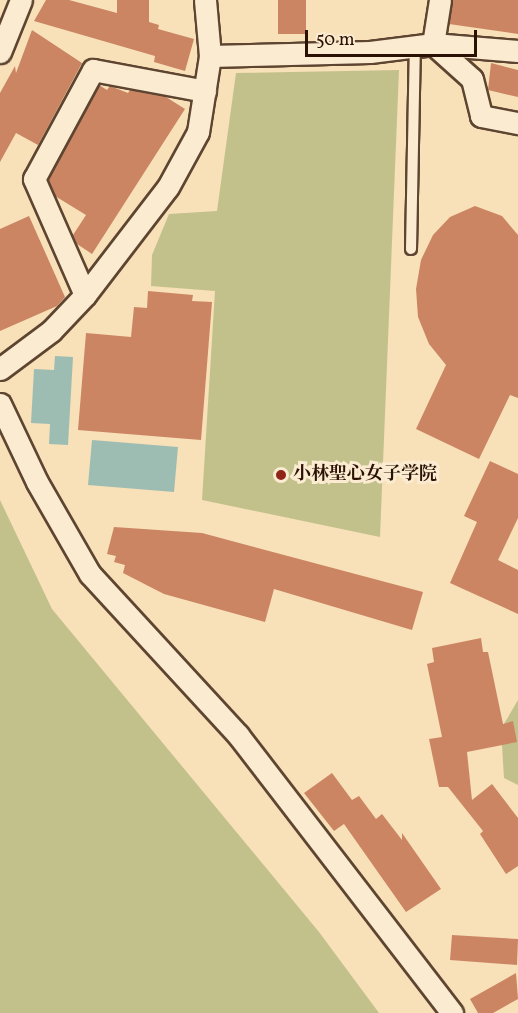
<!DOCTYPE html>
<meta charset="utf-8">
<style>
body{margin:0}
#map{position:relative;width:518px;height:1013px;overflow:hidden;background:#f8e0b8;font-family:Vollkorn,"Noto Serif JP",serif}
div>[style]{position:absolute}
.green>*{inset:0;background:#c2c18b}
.water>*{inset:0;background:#9dbdb3}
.building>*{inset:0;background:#cb8563}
.roads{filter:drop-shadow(2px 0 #5e4531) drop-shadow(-2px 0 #5e4531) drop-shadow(0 2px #5e4531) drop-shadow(0 -2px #5e4531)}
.lane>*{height:10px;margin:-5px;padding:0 5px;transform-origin:5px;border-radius:5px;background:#faebd1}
.street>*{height:21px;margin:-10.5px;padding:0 10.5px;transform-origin:10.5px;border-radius:10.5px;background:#faebd1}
.dots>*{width:16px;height:16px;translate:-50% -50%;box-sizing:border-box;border:3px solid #faebd1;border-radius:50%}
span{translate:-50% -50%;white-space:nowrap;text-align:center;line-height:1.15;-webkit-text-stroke:6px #faebd1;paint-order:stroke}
.poi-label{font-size:18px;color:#2b1104;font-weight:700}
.left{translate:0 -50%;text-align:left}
.scale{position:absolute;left:305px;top:30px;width:172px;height:27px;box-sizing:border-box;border:3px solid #2b1104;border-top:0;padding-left:8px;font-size:18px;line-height:21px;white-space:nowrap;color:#2b1104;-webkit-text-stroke:4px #faebd1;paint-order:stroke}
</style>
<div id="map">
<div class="green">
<div style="clip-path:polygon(399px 70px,380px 537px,202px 500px,215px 291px,151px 286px,152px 255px,169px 214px,217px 211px,236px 73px)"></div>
<div style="clip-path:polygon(0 500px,52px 609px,319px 932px,379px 1013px,0 1013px)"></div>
<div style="clip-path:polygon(518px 700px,518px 785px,504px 778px,501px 729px)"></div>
</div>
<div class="water">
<div style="clip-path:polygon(55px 356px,73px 357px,68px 445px,49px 444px,50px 424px,31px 423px,34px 369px,54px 370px)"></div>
<div style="clip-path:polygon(92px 440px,178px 447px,174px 492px,88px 485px)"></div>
</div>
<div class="building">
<div style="clip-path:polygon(46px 0,69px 0,117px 13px,117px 0,149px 0,149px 22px,159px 25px,158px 29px,194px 39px,185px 71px,154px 62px,155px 56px,34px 21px)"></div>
<div style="clip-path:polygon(278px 0,306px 0,306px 34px,278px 34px)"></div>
<div style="clip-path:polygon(452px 0,518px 0,518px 34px,449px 24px)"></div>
<div style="clip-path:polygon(32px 30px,82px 63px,38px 145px,16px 133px,0 162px,0 93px,15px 66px,16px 73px)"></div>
<div style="clip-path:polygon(491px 63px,518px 70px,518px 97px,488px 90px)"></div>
<div style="clip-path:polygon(99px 85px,107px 90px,110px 86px,128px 93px,130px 90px,166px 97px,185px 109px,92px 254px,77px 244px,73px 235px,86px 215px,55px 196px,48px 180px)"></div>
<div style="clip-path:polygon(475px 206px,502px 216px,518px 235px,518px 398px,510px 395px,479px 459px,416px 429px,446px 365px,429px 344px,418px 317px,416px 289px,421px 260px,433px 235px,450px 217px)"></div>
<div style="clip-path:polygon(29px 216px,65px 297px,57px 306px,0 331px,0 229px)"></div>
<div style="clip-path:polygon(148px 291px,193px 295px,192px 301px,212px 302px,201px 440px,78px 430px,86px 333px,131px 337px,134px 307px,147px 308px)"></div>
<div style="clip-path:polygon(490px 461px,518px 474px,518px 518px,498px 560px,518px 570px,518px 614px,450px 583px,477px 522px,464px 516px)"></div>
<div style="clip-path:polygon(114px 527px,202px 533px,423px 592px,412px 630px,274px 589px,265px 622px,164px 594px,123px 573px,125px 565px,114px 562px,116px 556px,107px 554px)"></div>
<div style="clip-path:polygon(481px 638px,483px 652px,488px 652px,503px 724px,513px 721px,517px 742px,467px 752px,472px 800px,492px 784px,518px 818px,518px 866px,506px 874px,480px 834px,483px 831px,448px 787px,439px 787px,429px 739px,442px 737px,427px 664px,434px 662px,432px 648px)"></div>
<div style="clip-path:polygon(332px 773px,352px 800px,359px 796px,376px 819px,382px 814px,402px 840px,402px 833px,441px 889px,406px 912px,344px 824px,334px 831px,304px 793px)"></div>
<div style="clip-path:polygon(452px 935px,518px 939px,517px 965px,450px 960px)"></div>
<div style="clip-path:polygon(516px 973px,518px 999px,493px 1013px,478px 1013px,470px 999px)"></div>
</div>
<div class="roads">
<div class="lane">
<div style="left:411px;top:249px;width:201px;rotate:-88.9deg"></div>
</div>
<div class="street">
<div style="left:440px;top:0;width:45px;rotate:99deg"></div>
<div style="left:433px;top:44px;width:85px;rotate:4.7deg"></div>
<div style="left:0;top:52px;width:56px;rotate:-68deg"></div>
<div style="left:210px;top:56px;width:160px;rotate:-1.4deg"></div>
<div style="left:370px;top:52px;width:64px;rotate:-7.2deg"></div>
<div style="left:433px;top:44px;width:52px;rotate:41.9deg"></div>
<div style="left:472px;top:79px;width:38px;rotate:76deg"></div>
<div style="left:481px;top:116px;width:38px;rotate:11deg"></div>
<div style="left:85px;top:295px;width:127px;rotate:-113.7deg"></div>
<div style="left:34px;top:179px;width:124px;rotate:-61.6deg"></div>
<div style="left:93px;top:70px;width:114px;rotate:10.6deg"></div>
<div style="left:0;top:369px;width:64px;rotate:-36.7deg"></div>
<div style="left:51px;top:331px;width:50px;rotate:-46.6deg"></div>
<div style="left:85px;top:295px;width:136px;rotate:-52.5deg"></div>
<div style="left:168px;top:187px;width:63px;rotate:-61.4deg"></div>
<div style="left:198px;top:132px;width:77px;rotate:-81deg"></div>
<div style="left:210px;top:56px;width:56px;rotate:-95.1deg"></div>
<div style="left:0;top:404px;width:86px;rotate:64.6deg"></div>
<div style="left:37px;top:482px;width:106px;rotate:60.1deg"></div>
<div style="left:90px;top:574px;width:219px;rotate:47.4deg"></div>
<div style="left:238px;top:735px;width:351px;rotate:52.4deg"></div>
</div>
</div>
<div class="dots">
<div style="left:281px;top:475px;background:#8f2418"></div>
</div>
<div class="poi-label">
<span class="left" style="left:293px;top:475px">小林聖心女子学院</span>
</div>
<div class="scale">50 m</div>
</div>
